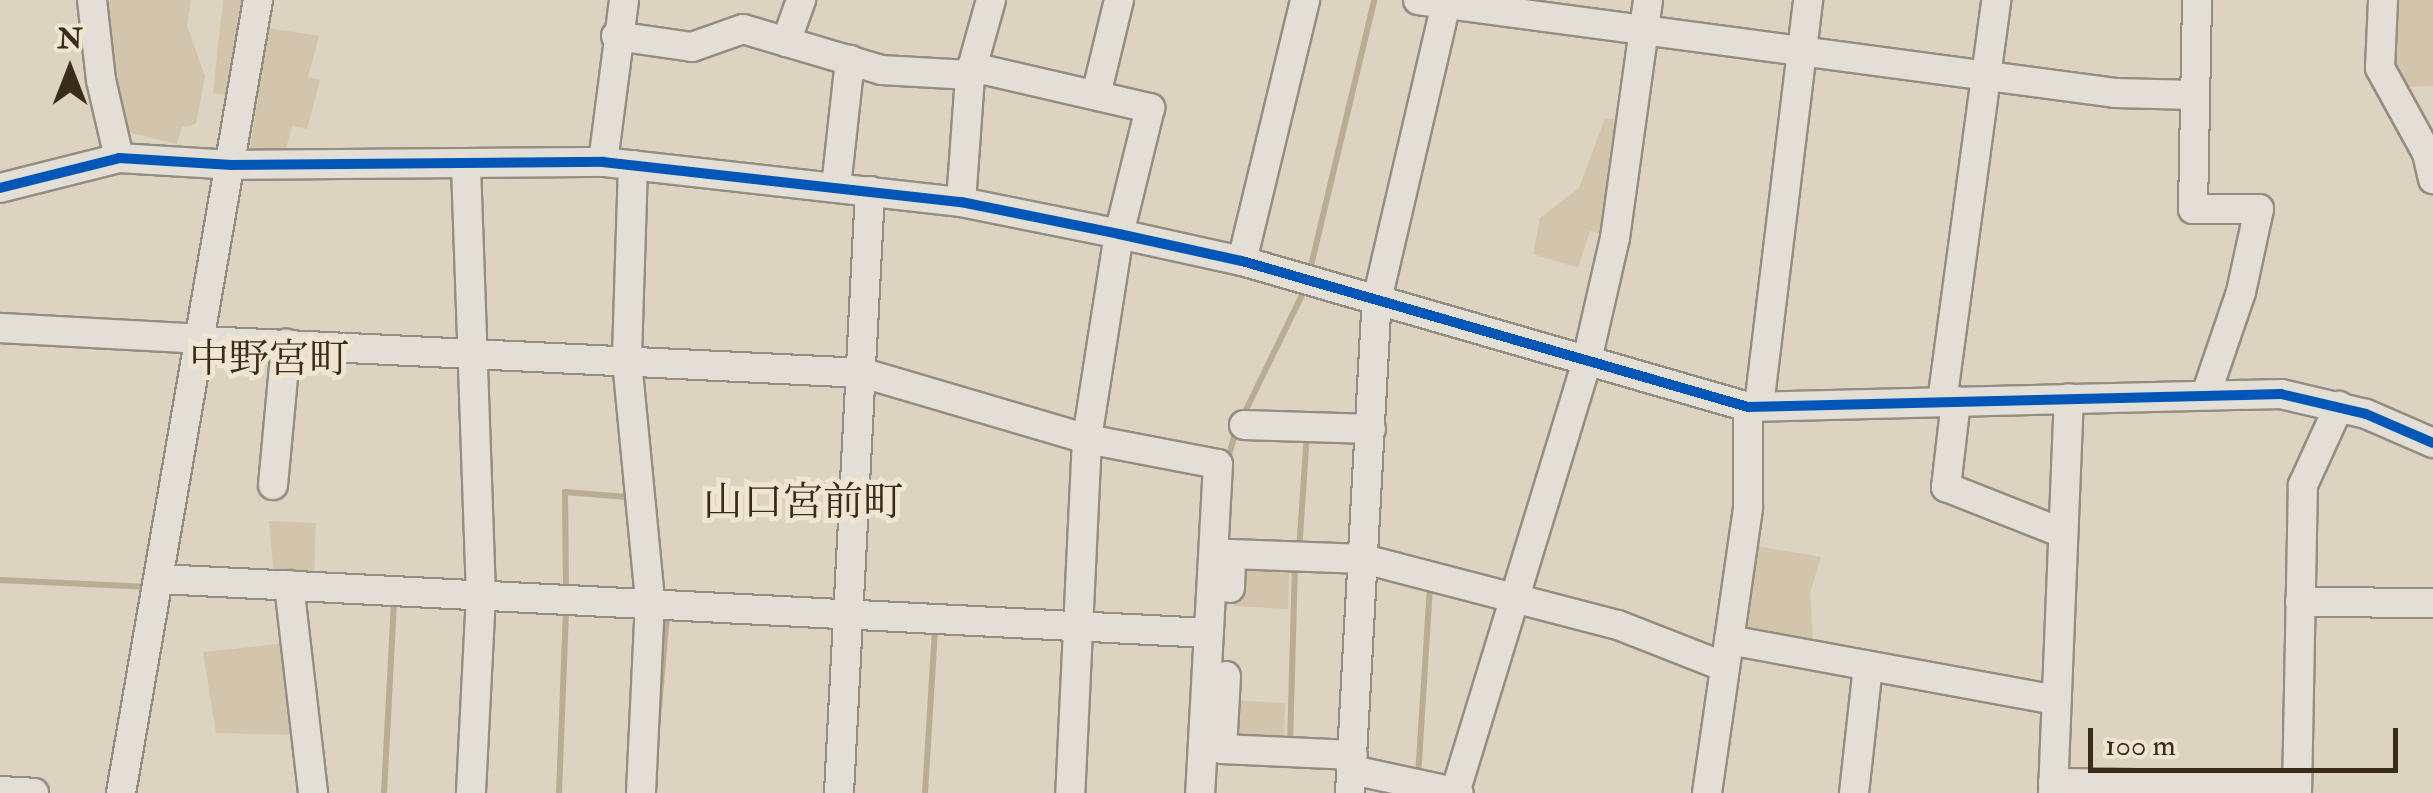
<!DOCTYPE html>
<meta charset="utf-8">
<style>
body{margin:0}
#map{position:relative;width:2433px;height:793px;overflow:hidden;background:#dcd3c1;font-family:"IM FELL Double Pica","Noto Serif JP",serif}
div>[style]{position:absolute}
.green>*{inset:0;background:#d2c5ac}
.stream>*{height:6px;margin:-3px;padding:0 3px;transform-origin:3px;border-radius:3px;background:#bbad94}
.roads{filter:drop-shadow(2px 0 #948d81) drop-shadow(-2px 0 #948d81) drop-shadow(0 2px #948d81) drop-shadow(0 -2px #948d81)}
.minor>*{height:28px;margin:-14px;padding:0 14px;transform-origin:14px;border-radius:14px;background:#e4dfd6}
.cycleway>*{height:10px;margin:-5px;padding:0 5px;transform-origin:5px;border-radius:5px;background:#0057b8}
span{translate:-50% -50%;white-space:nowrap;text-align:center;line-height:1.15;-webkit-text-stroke:10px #efe5d0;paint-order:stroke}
.quarter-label{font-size:40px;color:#3b2b1a}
.north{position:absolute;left:20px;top:20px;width:100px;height:100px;-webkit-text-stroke:8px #efe5d0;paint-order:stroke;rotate:0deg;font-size:28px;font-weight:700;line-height:40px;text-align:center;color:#3b2b1a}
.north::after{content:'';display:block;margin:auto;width:35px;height:45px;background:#3b2b1a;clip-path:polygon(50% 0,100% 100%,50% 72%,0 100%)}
.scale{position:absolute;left:2088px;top:728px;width:310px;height:45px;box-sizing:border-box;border:5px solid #3b2b1a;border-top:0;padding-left:12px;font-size:30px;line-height:35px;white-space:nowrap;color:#3b2b1a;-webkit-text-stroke:8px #efe5d0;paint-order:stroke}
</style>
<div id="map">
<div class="green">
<div style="clip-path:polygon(110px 0,191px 0,187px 26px,205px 76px,196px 124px,182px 127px,177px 144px,127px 132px,106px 77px,103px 13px)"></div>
<div style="clip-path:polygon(223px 0,248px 0,231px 96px,213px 93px)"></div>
<div style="clip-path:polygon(2390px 0,2433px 0,2433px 86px,2396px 87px,2388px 72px)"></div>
<div style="clip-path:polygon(268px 28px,319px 36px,308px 77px,320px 80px,307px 129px,292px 126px,284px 156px,257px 156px,250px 149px)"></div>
<div style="clip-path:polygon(1605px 118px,1620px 120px,1603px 234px,1590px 231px,1578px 268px,1533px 254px,1540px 218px,1579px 188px)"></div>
<div style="clip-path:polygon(269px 521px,316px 523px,314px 578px,274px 576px)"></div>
<div style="clip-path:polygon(1751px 545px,1821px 557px,1810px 593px,1813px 641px,1807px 647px,1739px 628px)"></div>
<div style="clip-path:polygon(1290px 563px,1288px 609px,1234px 606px,1236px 566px)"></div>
<div style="clip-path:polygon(288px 643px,299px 735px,216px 733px,203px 652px)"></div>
<div style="clip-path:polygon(1228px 700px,1285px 703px,1284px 746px,1231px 744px)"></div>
</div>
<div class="stream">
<div style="left:1310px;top:270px;width:277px;rotate:-76.6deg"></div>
<div style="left:1242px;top:418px;width:144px;rotate:-64deg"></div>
<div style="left:1227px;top:462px;width:33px;rotate:-74deg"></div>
<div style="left:1299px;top:551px;width:117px;rotate:-86.1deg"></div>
<div style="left:0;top:580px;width:150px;rotate:2.7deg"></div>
<div style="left:566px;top:589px;width:97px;rotate:-90.6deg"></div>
<div style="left:565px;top:492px;width:63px;rotate:4.5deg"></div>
<div style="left:658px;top:719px;width:104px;rotate:-85.1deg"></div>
<div style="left:1290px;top:744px;width:177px;rotate:-88.4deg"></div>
<div style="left:1418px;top:777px;width:192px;rotate:-86.4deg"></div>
<div style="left:384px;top:793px;width:193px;rotate:-87deg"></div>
<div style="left:559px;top:793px;width:184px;rotate:-87.8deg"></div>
<div style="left:925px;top:793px;width:163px;rotate:-86.5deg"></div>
</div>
<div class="roads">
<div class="minor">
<div style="left:92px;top:0;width:81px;rotate:83.6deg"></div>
<div style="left:101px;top:80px;width:80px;rotate:77deg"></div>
<div style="left:1418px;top:0;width:703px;rotate:7.6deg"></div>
<div style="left:2115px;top:93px;width:80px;rotate:1.4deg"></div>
<div style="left:2197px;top:0;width:209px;rotate:91.1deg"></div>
<div style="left:2193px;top:209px;width:66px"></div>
<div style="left:2259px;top:209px;width:85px;rotate:102.2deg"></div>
<div style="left:2241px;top:292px;width:108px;rotate:108.9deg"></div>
<div style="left:2383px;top:0;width:68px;rotate:92.5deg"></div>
<div style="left:2380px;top:68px;width:97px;rotate:61.1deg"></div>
<div style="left:2427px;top:153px;width:27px;rotate:77deg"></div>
<div style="left:616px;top:36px;width:77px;rotate:8.2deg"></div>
<div style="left:692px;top:47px;width:54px;rotate:-19.4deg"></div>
<div style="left:743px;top:29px;width:144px;rotate:16.5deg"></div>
<div style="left:881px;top:70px;width:89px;rotate:3.2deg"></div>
<div style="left:786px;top:42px;width:45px;rotate:-70.3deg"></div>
<div style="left:972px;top:67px;width:183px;rotate:13deg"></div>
<div style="left:1150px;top:108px;width:130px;rotate:103.8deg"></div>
<div style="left:1119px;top:234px;width:207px;rotate:98.9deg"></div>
<div style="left:1087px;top:439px;width:354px;rotate:92.7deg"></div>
<div style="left:1096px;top:95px;width:98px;rotate:-76.4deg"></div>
<div style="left:603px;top:162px;width:163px;rotate:-82.6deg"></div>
<div style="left:633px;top:165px;width:196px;rotate:91.8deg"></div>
<div style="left:627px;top:361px;width:241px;rotate:84.5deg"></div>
<div style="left:650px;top:601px;width:192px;rotate:92.7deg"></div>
<div style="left:466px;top:166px;width:428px;rotate:88deg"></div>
<div style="left:481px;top:594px;width:199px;rotate:92.9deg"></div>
<div style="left:836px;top:187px;width:128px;rotate:-83.7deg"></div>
<div style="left:0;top:188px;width:123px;rotate:-14.1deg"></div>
<div style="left:119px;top:158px;width:113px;rotate:3.5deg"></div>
<div style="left:232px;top:165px;width:371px;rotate:-0.5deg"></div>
<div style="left:603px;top:162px;width:360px;rotate:6.4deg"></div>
<div style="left:961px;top:202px;width:161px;rotate:11.4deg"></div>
<div style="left:1119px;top:234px;width:126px;rotate:12.4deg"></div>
<div style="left:1242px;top:261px;width:527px;rotate:16.09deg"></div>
<div style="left:1748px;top:407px;width:533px;rotate:-1.4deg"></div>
<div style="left:2281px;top:394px;width:87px;rotate:13.2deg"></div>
<div style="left:2366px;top:414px;width:73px;rotate:23.4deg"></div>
<div style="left:961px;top:202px;width:127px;rotate:-85.9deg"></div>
<div style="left:970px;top:75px;width:78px;rotate:-74.4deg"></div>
<div style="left:1242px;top:261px;width:268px;rotate:-76.4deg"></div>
<div style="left:0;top:328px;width:204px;rotate:3.1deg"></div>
<div style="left:204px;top:341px;width:660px;rotate:2.78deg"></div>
<div style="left:863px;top:373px;width:234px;rotate:16.4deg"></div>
<div style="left:1087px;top:439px;width:133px;rotate:10.8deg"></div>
<div style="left:1218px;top:464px;width:329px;rotate:93.1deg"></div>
<div style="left:1956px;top:401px;width:87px;rotate:96.6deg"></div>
<div style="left:1946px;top:487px;width:126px;rotate:21.5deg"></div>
<div style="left:1942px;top:402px;width:406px;rotate:-82.3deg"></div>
<div style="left:1759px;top:406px;width:409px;rotate:-83.1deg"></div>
<div style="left:1244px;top:425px;width:127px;rotate:1.8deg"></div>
<div style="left:273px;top:485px;width:142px;rotate:-84.7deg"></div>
<div style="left:160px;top:579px;width:1050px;rotate:2.95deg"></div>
<div style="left:289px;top:585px;width:209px;rotate:83.4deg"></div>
<div style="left:1230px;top:588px;width:34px;rotate:-88deg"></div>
<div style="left:1231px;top:554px;width:133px;rotate:2.2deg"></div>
<div style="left:1364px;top:559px;width:262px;rotate:14.6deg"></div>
<div style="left:1618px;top:625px;width:115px;rotate:21.4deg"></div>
<div style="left:2300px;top:602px;width:133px;rotate:0.4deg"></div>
<div style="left:1729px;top:640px;width:333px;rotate:10.4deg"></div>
<div style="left:1226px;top:676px;width:73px;rotate:93.1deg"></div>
<div style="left:1222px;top:749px;width:131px;rotate:2.6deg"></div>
<div style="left:1352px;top:770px;width:109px;rotate:12.1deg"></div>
<div style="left:2053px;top:783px;width:244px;rotate:0.7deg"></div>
<div style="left:0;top:791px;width:34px;rotate:3deg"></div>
<div style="left:121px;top:793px;width:805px;rotate:-80.2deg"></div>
<div style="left:839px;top:793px;width:603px;rotate:-87.05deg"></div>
<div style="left:1350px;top:793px;width:494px;rotate:-86.9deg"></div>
<div style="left:1377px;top:300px;width:308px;rotate:-76.9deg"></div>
<div style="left:1455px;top:793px;width:453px;rotate:-73deg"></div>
<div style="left:1587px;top:360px;width:125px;rotate:-77.1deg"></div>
<div style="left:1615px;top:238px;width:240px;rotate:-82.1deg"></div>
<div style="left:1707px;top:793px;width:289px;rotate:-81.8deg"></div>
<div style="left:1748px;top:507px;width:100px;rotate:-90deg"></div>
<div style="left:1854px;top:793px;width:128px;rotate:-83.7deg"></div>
<div style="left:2053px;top:793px;width:395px;rotate:-87.7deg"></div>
<div style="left:2297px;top:793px;width:308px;rotate:-88.9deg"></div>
<div style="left:2303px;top:485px;width:87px;rotate:-65.5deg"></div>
</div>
</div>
<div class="cycleway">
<div style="left:0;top:188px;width:123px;rotate:-14.1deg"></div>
<div style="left:119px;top:158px;width:113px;rotate:3.5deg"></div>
<div style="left:232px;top:165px;width:371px;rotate:-0.5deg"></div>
<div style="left:603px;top:162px;width:360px;rotate:6.4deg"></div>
<div style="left:961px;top:202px;width:161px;rotate:11.4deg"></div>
<div style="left:1119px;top:234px;width:126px;rotate:12.4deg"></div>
<div style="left:1242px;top:261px;width:527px;rotate:16.09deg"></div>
<div style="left:1748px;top:407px;width:533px;rotate:-1.4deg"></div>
<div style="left:2281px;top:394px;width:87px;rotate:13.2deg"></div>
<div style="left:2366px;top:414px;width:73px;rotate:23.4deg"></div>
</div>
<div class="quarter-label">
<span style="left:269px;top:360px">中野宮町</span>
<span style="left:803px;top:503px">山口宮前町</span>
</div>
<div class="north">N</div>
<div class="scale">100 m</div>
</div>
